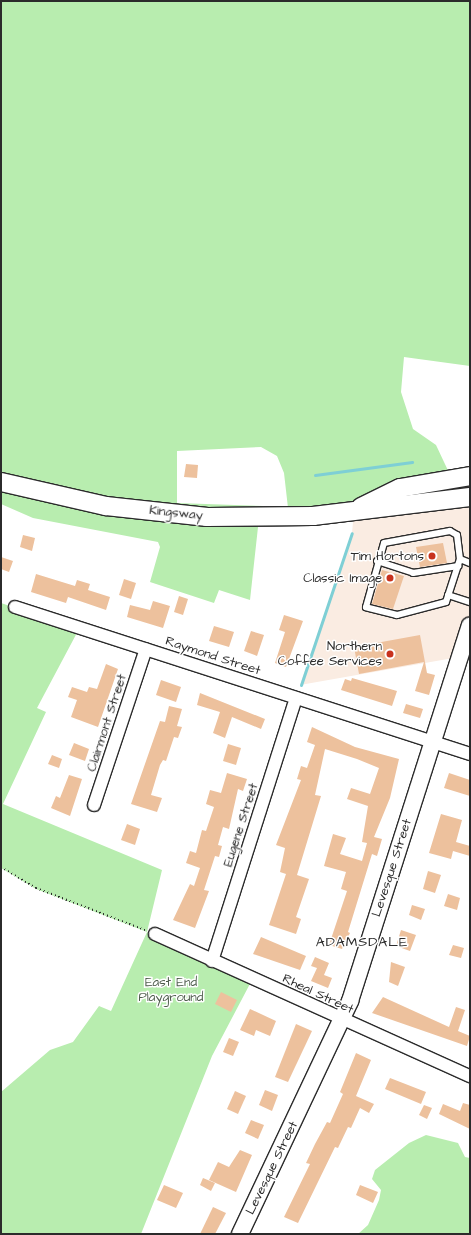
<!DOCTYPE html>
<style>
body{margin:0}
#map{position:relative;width:471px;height:1235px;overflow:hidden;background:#fff;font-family:"Architects Daughter",sans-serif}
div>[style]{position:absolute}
.built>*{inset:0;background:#faece2}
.green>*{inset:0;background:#b8edaf}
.stream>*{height:3px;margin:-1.5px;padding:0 1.5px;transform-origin:1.5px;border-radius:1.5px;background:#7ecfd5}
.building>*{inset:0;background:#edc19d}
.path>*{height:2px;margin-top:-1px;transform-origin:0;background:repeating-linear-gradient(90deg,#2b2b2b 0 1px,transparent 0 4px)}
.roads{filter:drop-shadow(1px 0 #2b2b2b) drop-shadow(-1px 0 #2b2b2b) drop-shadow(0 1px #2b2b2b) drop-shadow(0 -1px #2b2b2b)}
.lane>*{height:6px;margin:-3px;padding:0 3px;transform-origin:3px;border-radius:3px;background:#fff}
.street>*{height:12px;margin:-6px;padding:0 6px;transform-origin:6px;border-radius:6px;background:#fff}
.secondary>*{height:16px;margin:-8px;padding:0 8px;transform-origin:8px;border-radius:8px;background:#fff}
.primary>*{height:18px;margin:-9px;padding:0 9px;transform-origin:9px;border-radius:9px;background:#fff}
.dots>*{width:11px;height:11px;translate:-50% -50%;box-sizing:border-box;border:2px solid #fff;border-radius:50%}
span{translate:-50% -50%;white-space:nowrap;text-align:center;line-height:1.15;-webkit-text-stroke:3px #fff;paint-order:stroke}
.street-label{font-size:13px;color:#2b2b2b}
.poi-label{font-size:13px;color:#2b2b2b}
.right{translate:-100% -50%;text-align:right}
.park-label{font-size:13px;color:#4e5c4c}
.neighbourhood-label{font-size:14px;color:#2b2b2b;letter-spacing:1px}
.frame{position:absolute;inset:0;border:2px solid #2b2b2b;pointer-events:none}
</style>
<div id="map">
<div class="built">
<div style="clip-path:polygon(470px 497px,470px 624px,459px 657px,300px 685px,352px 533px,354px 511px)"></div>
</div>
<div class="green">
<div style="clip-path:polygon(1px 1px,470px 1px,470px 366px,404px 357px,401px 392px,413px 429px,436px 445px,452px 479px,354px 511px,288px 508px,284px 473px,277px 456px,261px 447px,177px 451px,177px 503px,263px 506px,259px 518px,250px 600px,219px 590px,214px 603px,150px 582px,160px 547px,158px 542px,33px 518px,1px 504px)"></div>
<div style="clip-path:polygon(1px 603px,79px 629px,37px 708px,46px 712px,3px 804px,162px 870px,147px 932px,252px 980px,212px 1056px,141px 1234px,1px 1234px,1px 1092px,50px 1050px,73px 1042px,99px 1006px,111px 1011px,147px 932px,36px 889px,1px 868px)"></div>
<div style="clip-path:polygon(426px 1135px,458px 1143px,465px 1157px,470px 1158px,470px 1234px,358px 1234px,368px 1225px,379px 1200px,381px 1190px,372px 1179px,375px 1170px,409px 1143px)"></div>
</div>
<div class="stream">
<div style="left:315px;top:475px;width:98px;rotate:-7.6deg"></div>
<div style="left:301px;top:685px;width:160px;rotate:-71.5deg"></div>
</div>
<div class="building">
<div style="clip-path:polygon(186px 464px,198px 465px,197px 478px,184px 477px)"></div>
<div style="clip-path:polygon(23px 535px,35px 538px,32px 551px,20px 547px)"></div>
<div style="clip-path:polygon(443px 543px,447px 563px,420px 567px,416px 547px)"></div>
<div style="clip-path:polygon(1px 557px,13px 561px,9px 572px,1px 569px)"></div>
<div style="clip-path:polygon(382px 570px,404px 576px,393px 609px,372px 604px)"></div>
<div style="clip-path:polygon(36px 574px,75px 586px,77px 580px,90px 584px,88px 590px,110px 597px,106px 610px,68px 597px,66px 603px,31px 592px)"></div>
<div style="clip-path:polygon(124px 579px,136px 583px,131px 599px,119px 595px)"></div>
<div style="clip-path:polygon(179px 596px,188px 599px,183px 615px,174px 612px)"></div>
<div style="clip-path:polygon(153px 601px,170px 606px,163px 628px,127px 617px,130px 605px,150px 610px)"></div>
<div style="clip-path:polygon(284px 615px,303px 621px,286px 667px,275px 663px,285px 632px,279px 630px)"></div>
<div style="clip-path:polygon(214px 626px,234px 632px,229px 647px,209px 641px)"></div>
<div style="clip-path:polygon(251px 631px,264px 635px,257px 656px,244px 651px)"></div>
<div style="clip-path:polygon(420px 635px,427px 673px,435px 675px,429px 695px,415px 691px,424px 662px,359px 674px,354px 647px)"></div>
<div style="clip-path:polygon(106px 664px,118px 669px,98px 727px,71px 717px,77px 700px,68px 697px,72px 687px,87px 692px,89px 687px,97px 689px)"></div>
<div style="clip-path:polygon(352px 678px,397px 691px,392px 706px,341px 690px,345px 679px,351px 681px)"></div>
<div style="clip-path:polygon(161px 680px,181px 687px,176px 702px,156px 695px)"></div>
<div style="clip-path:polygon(200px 693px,265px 719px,261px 729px,232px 717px,225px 738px,213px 733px,220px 712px,197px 705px)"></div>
<div style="clip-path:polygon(406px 704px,423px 709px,420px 718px,403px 713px)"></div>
<div style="clip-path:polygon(169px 706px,182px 709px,177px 726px,182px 727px,178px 738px,174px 737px,166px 761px,163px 760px,160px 765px,151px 795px,162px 798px,157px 812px,131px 804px,160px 721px,165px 722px)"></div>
<div style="clip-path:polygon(312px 727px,355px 747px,399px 759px,390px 798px,374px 837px,382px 839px,377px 856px,372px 854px,348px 932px,350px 933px,342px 949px,329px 945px,347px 891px,341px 889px,346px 872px,324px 866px,333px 834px,346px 838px,340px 854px,362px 861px,367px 843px,362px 842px,368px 806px,347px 799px,351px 788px,370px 794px,379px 768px,357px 759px,325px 749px,315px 795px,321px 796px,297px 875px,309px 879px,296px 917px,301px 919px,296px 934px,269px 925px,286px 874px,280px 872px,285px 848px,276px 845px,301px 780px,297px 779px,301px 766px,307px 768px,315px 745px,307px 742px)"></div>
<div style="clip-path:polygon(74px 743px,89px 749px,85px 761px,69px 755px)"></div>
<div style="clip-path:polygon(228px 744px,241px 748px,236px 765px,223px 761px)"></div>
<div style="clip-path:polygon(52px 755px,62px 759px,59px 768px,48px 764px)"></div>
<div style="clip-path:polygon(227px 773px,247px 779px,243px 791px,238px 789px,229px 829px,223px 827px,218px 845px,222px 846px,219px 857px,215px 856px,204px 890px,209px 891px,195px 928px,173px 920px,190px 884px,194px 886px,200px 868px,186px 863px,190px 851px,196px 853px,202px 830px,206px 831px,214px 807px,206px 804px,210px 790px,221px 793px)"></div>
<div style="clip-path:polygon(449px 773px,470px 780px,470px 796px,444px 788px)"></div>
<div style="clip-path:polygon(69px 775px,82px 779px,70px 816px,51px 808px,56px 796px,60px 798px)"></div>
<div style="clip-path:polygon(441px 814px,462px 820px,456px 842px,470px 846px,470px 856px,453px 851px,451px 859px,429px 853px)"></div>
<div style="clip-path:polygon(127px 824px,140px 829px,135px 845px,121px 840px)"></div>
<div style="clip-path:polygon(428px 871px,441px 875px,435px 893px,423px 889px)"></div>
<div style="clip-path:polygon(448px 894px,460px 898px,457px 910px,444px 906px)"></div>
<div style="clip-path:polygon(412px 905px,425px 909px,421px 920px,409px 915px)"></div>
<div style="clip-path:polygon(401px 930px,416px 935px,410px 951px,396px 946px)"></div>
<div style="clip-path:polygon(261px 937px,306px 956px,300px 970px,253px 954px)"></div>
<div style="clip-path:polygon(453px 945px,464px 948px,461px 958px,449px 955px)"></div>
<div style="clip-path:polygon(315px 957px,329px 963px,324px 975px,332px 978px,328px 988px,311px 981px,317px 968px,311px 966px)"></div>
<div style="clip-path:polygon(391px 962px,405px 967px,398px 986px,389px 982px)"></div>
<div style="clip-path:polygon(221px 992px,237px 1000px,231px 1012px,215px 1004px)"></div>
<div style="clip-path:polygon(383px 997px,449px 1027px,456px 1007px,465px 1010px,458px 1031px,470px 1036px,467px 1046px,372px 1013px)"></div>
<div style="clip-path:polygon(250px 1009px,276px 1021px,270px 1036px,256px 1030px,254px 1036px,240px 1030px)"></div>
<div style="clip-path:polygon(296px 1024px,312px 1031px,288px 1082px,275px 1077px)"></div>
<div style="clip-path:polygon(229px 1038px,239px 1042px,233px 1056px,223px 1052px)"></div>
<div style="clip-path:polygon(356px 1053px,371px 1060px,356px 1096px,374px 1104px,369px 1113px,360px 1108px,351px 1128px,348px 1127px,338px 1148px,335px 1147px,298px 1223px,284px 1217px,310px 1164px,306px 1163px,315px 1144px,327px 1122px,330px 1123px,343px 1094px,340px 1092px)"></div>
<div style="clip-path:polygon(390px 1078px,426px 1092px,421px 1104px,385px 1089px)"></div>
<div style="clip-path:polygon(265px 1090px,278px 1095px,272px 1111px,259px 1105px)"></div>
<div style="clip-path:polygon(235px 1091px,246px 1096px,238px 1114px,227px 1109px)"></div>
<div style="clip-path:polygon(463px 1103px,470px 1105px,470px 1129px,439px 1114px,443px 1104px,460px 1111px)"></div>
<div style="clip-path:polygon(424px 1105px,432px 1108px,427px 1119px,419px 1115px)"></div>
<div style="clip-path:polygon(251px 1120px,264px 1125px,258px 1139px,245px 1133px)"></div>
<div style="clip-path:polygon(240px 1150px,252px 1155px,236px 1192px,209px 1180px,218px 1162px,229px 1167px)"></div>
<div style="clip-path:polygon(203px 1178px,215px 1183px,211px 1191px,200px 1185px)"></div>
<div style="clip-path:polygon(164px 1185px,183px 1193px,176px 1208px,157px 1200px)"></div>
<div style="clip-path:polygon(360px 1185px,378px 1192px,373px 1203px,356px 1195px)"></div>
<div style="clip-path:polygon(213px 1207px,226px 1213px,215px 1234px,200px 1234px)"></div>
</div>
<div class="path">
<div style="left:1px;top:867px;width:41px;rotate:31deg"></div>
<div style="left:36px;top:888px;width:117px;rotate:21.1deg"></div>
</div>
<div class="roads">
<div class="lane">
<div style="left:450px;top:531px;width:8px;rotate:30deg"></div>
<div style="left:457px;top:535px;width:24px;rotate:83deg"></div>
<div style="left:460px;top:559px;width:45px;rotate:108deg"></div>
<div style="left:446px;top:602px;width:51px;rotate:165.1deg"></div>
<div style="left:397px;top:615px;width:32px;rotate:-166deg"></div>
<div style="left:366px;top:607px;width:66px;rotate:-74.3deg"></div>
<div style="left:384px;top:543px;width:67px;rotate:-10.3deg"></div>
<div style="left:460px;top:559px;width:11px;rotate:22deg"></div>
<div style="left:377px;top:561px;width:38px;rotate:18deg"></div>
<div style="left:413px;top:573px;width:46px;rotate:-8.8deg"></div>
<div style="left:448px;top:595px;width:23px;rotate:18deg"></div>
</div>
<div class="street">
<div style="left:15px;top:607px;width:478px;rotate:17.9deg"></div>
<div style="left:94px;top:805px;width:164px;rotate:-71.6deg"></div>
<div style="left:155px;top:934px;width:346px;rotate:24.3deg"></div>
<div style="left:212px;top:961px;width:276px;rotate:-72.3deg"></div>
</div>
<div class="secondary">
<div style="left:240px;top:1234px;width:258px;rotate:-64.7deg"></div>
<div style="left:350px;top:1001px;width:394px;rotate:-72.3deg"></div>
</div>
<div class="primary">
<div style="left:1px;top:482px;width:108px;rotate:12.9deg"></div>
<div style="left:106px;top:506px;width:102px;rotate:6.2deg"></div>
<div style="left:207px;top:517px;width:106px;rotate:-0.5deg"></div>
<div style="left:313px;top:516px;width:158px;rotate:-6.9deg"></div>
<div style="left:361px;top:507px;width:43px;rotate:-26deg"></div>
<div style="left:400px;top:488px;width:71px;rotate:-9.7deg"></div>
</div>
</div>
<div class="dots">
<div style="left:432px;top:556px;background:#c8321e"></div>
<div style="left:390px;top:578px;background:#c8321e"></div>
<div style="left:390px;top:654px;background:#c8321e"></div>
</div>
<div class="street-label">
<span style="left:176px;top:513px;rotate:6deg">Kingsway</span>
<span style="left:213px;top:656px;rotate:18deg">Raymond Street</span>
<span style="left:107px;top:723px;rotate:-72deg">Clairmont Street</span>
<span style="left:241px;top:825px;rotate:-72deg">Eugene Street</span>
<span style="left:392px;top:868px;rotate:-72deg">Levesque Street</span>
<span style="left:318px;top:994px;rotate:25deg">Rheal Street</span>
<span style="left:272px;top:1168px;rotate:-64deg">Levesque Street</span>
</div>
<div class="poi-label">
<span class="right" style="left:424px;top:556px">Tim Hortons</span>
<span class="right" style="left:382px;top:578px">Classic Image</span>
<span class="right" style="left:382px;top:654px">Northern<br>Coffee Services</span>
</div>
<div class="park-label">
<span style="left:171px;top:990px">East End<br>Playground</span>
</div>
<div class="neighbourhood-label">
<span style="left:362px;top:942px">ADAMSDALE</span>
</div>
<div class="frame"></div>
</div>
